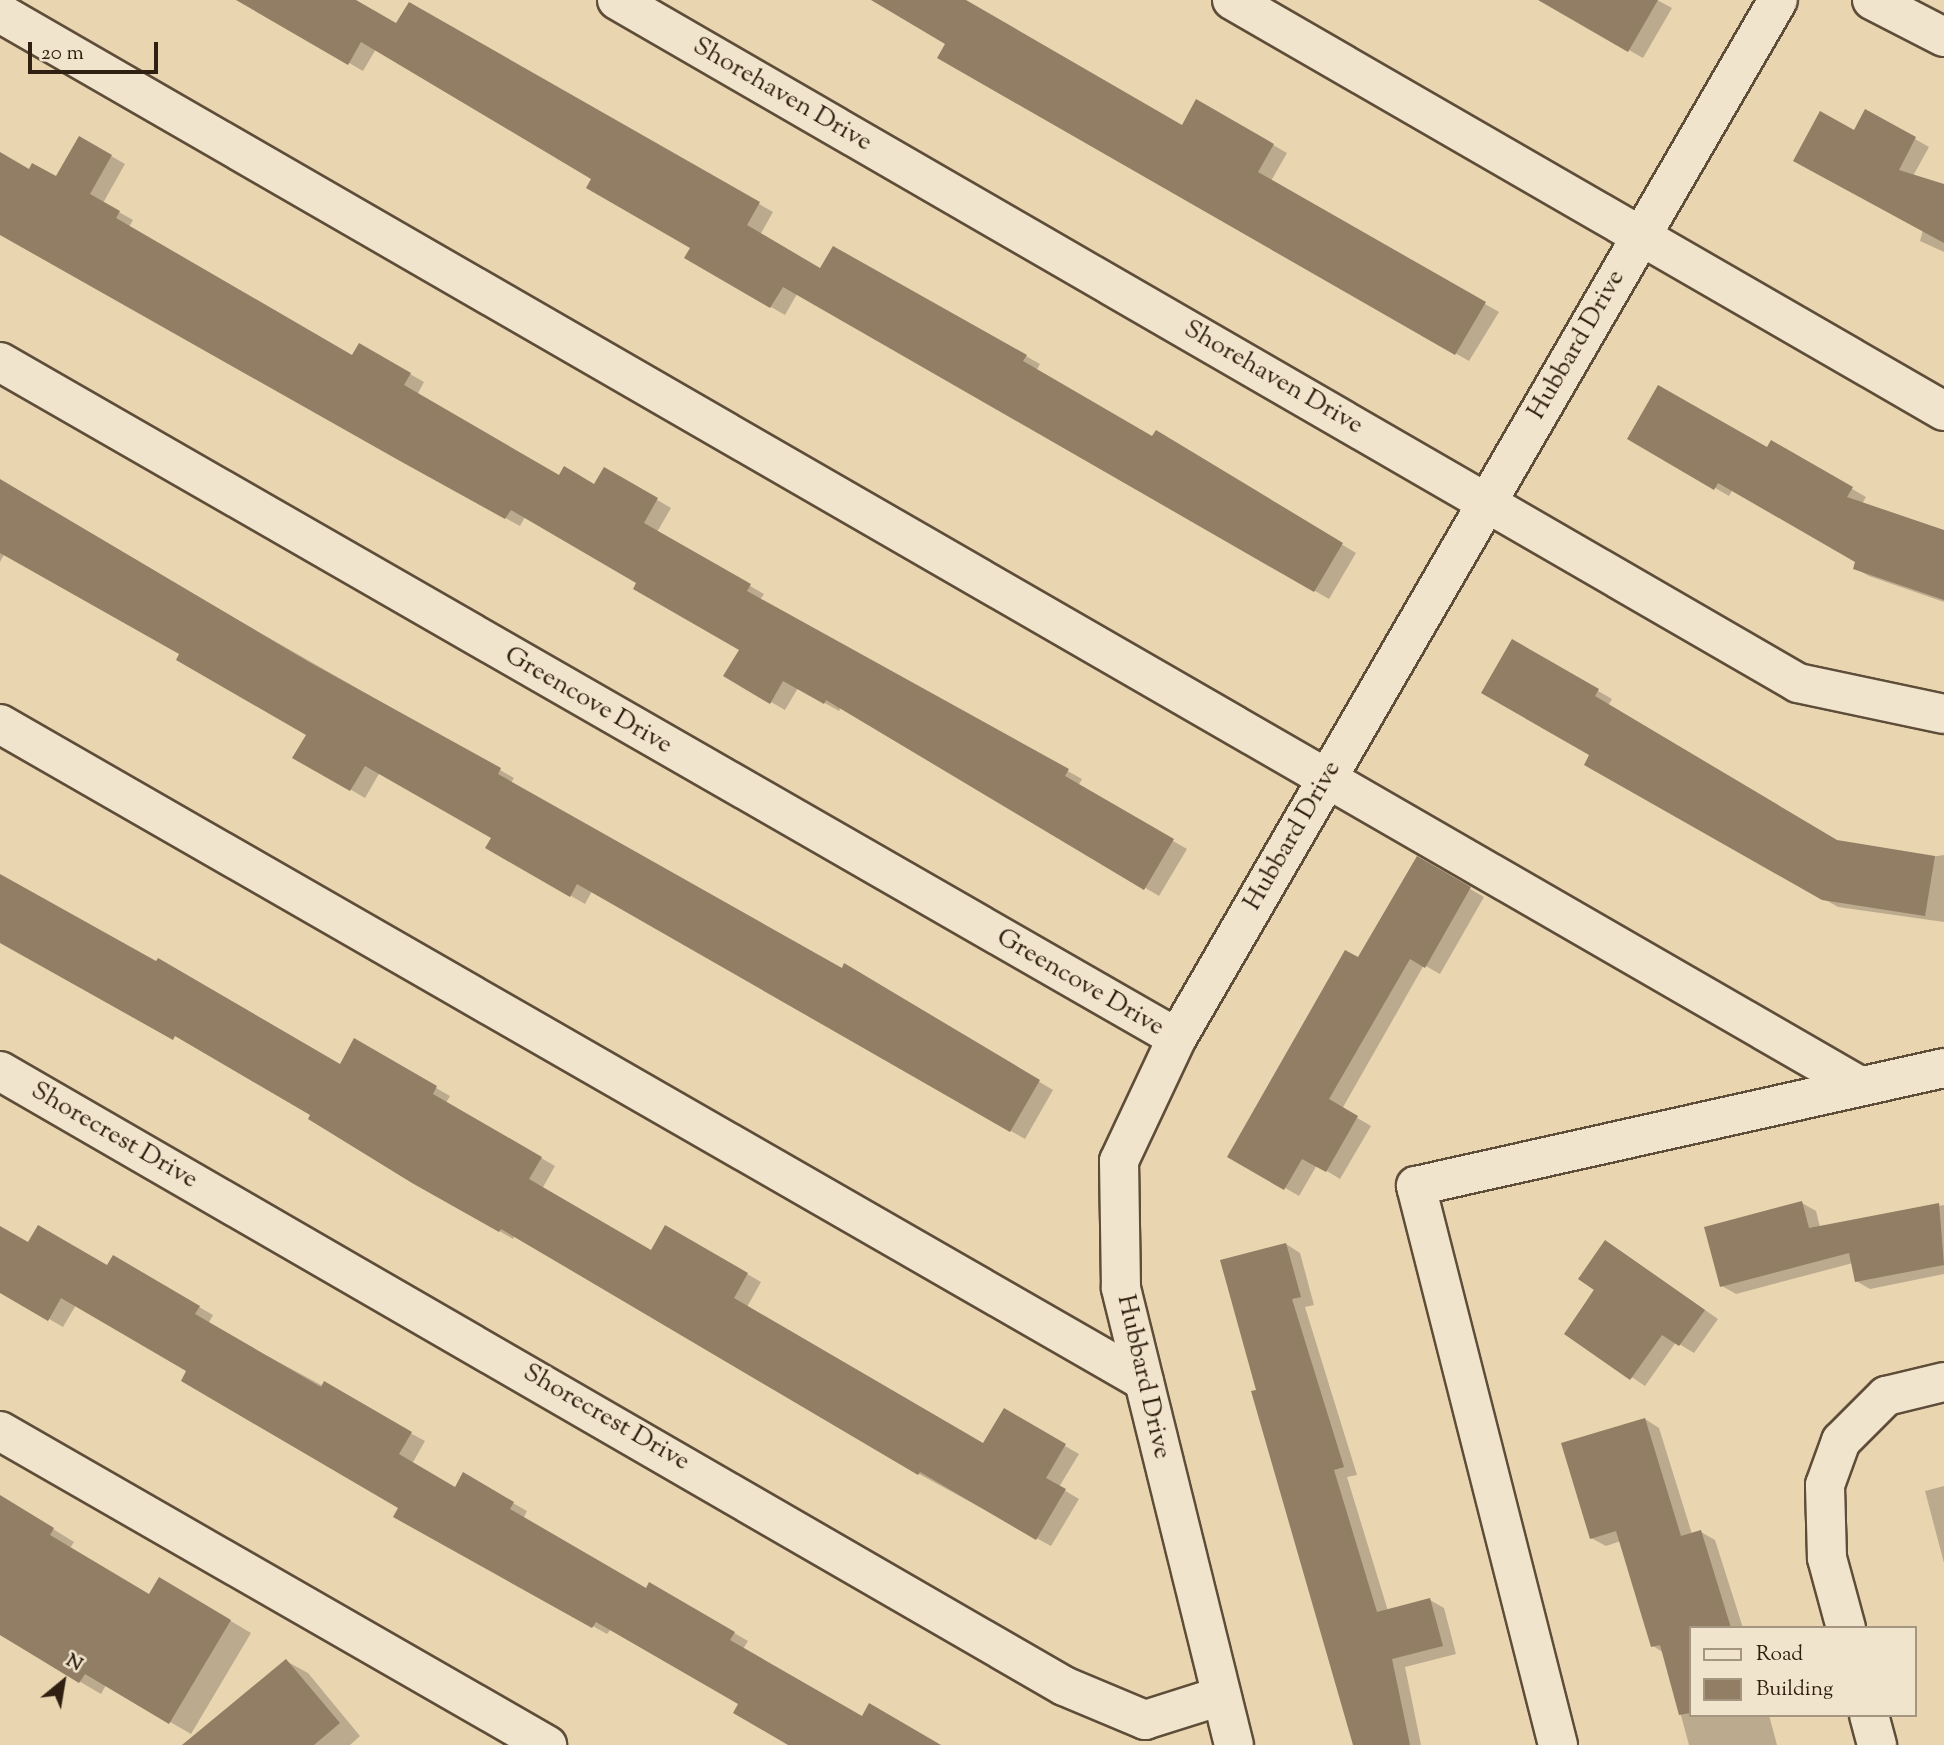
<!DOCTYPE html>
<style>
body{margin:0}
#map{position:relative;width:1944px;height:1745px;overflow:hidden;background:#ead5b1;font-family:"Sorts Mill Goudy",serif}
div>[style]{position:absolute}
.shadow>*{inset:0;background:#0003}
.building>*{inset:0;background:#917e64}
.roads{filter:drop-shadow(2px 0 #5e4d39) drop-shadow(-2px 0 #5e4d39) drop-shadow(0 2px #5e4d39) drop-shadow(0 -2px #5e4d39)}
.minor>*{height:38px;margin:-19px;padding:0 19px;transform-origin:19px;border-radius:19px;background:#f1e4cc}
span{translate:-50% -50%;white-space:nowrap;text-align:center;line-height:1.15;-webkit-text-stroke:7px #f1e4cc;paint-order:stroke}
.street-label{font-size:26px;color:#302011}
.legend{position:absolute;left:1689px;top:1626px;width:228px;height:91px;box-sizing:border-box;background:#f1e4cc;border:2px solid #a49681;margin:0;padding:9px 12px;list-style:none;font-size:21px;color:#302011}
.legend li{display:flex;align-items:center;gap:14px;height:35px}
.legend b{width:35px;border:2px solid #a49681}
.north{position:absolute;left:28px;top:1647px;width:70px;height:70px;-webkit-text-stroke:5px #f1e4cc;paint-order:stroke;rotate:30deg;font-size:19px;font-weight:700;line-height:28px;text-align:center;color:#302011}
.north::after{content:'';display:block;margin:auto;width:24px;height:32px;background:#302011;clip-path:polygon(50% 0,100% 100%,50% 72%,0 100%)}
.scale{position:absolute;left:28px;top:42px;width:130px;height:32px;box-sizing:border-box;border:4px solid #302011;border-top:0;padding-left:9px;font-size:21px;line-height:24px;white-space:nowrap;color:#302011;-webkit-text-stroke:5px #f1e4cc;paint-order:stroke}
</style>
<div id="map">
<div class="shadow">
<div style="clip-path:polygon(271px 0,352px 0,397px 26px,409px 4px,773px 212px,760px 235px,821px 270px,834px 248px,1040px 364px,1036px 371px,1153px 438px,1156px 432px,1356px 553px,1329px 599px,797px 294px,785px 315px,686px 258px,692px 248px,593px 178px,376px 49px,363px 71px,263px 13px)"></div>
<div style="clip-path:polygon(874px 0,963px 0,1182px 127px,1197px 101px,1287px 153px,1271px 181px,1499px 312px,1469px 361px,939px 58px,948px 44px)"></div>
<div style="clip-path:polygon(1540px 0,1657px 0,1672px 8px,1643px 58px)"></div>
<div style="clip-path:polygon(1866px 111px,1929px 147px,1913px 176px,1944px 186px,1944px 252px,1920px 241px,1923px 230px,1854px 132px)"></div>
<div style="clip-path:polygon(80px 138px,125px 164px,103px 203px,133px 220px,129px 227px,351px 357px,359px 345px,424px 382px,417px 395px,560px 477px,595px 486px,604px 469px,671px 508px,657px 532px,764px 594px,760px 600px,1082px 779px,1078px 786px,1187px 849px,1159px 896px,841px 707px,839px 711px,798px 688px,785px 710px,726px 676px,741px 649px,639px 582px,525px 517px,520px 526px,416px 469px,0 233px,0 155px,29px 172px,57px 179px)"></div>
<div style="clip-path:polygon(1629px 438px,1767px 450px,1772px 442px,1866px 497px,1862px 504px,1944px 532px,1944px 602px,1869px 576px,1855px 568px,1858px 561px,1733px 489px,1729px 496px)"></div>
<div style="clip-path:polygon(0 484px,514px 778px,511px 783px,842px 970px,845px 966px,1053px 1090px,1025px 1139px,592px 891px,585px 904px,488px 848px,493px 838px,380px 772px,365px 798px,295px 757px,308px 734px,181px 654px,5px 553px,0 562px)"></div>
<div style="clip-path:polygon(1512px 641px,1612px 699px,1608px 706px,1837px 842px,1931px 857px,1944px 855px,1944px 922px,1838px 907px,1586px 764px,1591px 754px)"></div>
<div style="clip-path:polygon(1417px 858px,1484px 897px,1440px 974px,1424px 965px,1342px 1109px,1371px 1126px,1340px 1179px,1317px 1165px,1299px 1196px,1230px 1156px,1359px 960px)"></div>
<div style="clip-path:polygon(0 875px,340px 1066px,355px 1041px,450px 1096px,446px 1103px,555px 1166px,542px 1189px,651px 1252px,666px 1227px,761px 1282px,747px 1307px,984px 1445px,1065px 1446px,1079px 1454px,1059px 1487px,1079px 1499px,1051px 1546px,919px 1474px,515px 1235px,513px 1239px,413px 1181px,313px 1114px,0 937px)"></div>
<div style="clip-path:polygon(1802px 1203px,1816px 1211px,1820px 1227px,1944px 1205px,1944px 1274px,1870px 1289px,1856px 1281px,1853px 1263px,1736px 1294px,1722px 1286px)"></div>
<div style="clip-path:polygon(0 1228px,28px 1244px,108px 1267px,113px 1257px,213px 1315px,208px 1324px,425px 1441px,412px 1464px,456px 1489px,464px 1475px,527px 1511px,523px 1519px,646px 1590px,650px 1585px,748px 1641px,743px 1649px,862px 1718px,938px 1745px,792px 1745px,740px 1704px,611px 1629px,607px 1634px,395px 1516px,400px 1507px,189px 1370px,76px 1305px,63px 1327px,0 1291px)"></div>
<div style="clip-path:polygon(1286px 1244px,1300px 1253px,1314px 1305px,1305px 1307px,1357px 1475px,1347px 1477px,1388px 1611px,1430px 1600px,1444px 1608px,1456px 1654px,1405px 1667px,1421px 1745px,1355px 1745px,1258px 1391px)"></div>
<div style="clip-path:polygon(1619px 1250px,1718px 1319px,1694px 1353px,1676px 1342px,1645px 1386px,1566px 1333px)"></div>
<div style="clip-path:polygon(1645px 1419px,1659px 1428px,1692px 1534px,1701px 1532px,1715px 1540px,1743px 1628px,1690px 1628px,1690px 1715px,1769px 1715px,1777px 1745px,1689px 1745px,1664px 1653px,1653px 1646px,1621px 1541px,1606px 1546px,1591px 1538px)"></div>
<div style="clip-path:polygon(1944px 1486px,1944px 1563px,1925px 1491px)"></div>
<div style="clip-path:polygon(0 1496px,74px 1542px,70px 1548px,150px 1596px,160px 1579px,251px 1633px,191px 1734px,106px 1685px,101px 1694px,0 1635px)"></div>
<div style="clip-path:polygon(286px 1661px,308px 1673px,360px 1736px,350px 1745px,193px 1745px)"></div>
</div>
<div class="building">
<div style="clip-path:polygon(236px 0,356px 0,396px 23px,409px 2px,760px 202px,747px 225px,820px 268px,833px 246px,1027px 355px,1023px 361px,1152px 436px,1156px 430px,1343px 543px,1314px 592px,783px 287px,770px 308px,684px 258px,690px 248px,586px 188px,591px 179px,361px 42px,348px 65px)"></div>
<div style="clip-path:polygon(871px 0,966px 0,1182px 125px,1196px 99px,1274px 144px,1258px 172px,1486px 302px,1455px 355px,937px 58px,945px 44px)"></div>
<div style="clip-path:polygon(1538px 0,1658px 0,1628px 52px)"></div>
<div style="clip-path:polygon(1865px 109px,1916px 137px,1899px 170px,1944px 184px,1944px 243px,1793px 161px,1820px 111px,1854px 130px)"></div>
<div style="clip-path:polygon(79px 136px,112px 155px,90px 194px,120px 211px,116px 218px,352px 355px,359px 343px,411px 373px,404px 385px,559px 475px,564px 466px,594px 484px,604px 467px,658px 498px,644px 523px,751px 584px,747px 591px,1069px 769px,1065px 776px,1174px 839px,1144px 890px,826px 700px,824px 704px,783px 681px,770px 704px,723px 676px,739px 650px,633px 589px,636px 583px,511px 510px,505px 519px,400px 461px,0 235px,0 152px,29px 169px,32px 163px,56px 176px)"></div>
<div style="clip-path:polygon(1658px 385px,1767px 447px,1771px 440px,1853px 487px,1847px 497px,1944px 530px,1944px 600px,1853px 569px,1855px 562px,1718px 483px,1714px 490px,1627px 439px)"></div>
<div style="clip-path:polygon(0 479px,309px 662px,501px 768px,498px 774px,842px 968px,844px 963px,1040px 1080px,1010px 1132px,577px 884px,570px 897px,485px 848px,491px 838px,365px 766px,350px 791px,292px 758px,306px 735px,176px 660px,179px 654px,0 553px)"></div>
<div style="clip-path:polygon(1512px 639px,1599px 689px,1595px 696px,1837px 840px,1935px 856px,1925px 916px,1822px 900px,1584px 765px,1589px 755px,1481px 693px)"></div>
<div style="clip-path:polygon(1417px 856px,1471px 887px,1425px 968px,1410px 959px,1329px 1099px,1358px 1116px,1326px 1172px,1302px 1159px,1284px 1190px,1227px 1157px,1345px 950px,1358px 957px)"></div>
<div style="clip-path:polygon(0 874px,156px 961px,158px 958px,340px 1064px,354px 1038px,437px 1086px,433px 1094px,542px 1157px,529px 1179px,651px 1250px,665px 1225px,748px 1273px,734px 1298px,983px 1443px,1004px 1408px,1066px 1444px,1046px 1478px,1066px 1489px,1036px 1540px,920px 1472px,918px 1475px,501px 1229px,499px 1232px,412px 1183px,308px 1119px,310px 1115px,175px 1036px,173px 1040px,0 943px)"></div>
<div style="clip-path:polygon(1802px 1201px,1809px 1228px,1939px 1203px,1944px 1265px,1855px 1282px,1849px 1253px,1720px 1287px,1704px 1227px)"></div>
<div style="clip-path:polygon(38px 1225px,107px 1265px,113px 1255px,200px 1306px,195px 1314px,321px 1387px,324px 1381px,412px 1432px,399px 1454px,455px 1487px,463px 1472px,514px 1502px,510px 1509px,646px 1588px,649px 1582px,735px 1632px,730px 1640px,862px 1716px,869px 1703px,941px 1745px,788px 1745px,733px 1713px,738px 1704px,596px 1622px,592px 1628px,393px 1517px,398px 1508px,181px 1381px,186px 1371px,61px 1298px,48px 1321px,0 1293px,0 1226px,28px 1242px)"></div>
<div style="clip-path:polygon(1605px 1240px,1705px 1310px,1679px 1346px,1662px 1335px,1630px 1380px,1564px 1334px,1594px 1290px,1578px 1279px)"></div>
<div style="clip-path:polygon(1286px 1243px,1301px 1297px,1292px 1299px,1344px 1467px,1334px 1470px,1377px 1612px,1430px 1598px,1443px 1646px,1392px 1659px,1410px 1745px,1353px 1745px,1251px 1391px,1256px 1390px,1220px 1260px)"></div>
<div style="clip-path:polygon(1645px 1418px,1681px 1536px,1701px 1530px,1731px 1628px,1690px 1628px,1690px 1713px,1679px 1715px,1660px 1645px,1651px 1647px,1616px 1531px,1590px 1539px,1561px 1443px)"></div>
<div style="clip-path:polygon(0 1495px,54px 1528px,50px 1535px,149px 1594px,159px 1577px,231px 1620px,169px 1724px,85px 1674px,79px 1683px,0 1635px)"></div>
<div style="clip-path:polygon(286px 1659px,340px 1723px,314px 1745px,182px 1745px)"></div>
</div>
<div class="roads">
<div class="minor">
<div style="left:617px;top:0;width:1364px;rotate:30.04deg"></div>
<div style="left:1798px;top:683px;width:149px;rotate:12deg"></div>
<div style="left:1232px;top:0;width:822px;rotate:30deg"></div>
<div style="left:1872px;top:0;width:81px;rotate:27.2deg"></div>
<div style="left:0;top:13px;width:2147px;rotate:29.98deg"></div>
<div style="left:0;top:362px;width:1357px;rotate:29.87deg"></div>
<div style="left:0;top:724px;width:1319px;rotate:29.87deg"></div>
<div style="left:0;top:1071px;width:1229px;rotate:30.03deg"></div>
<div style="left:1064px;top:1686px;width:88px;rotate:22.8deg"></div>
<div style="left:1145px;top:1720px;width:80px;rotate:-17.5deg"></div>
<div style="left:0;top:1431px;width:631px;rotate:29.86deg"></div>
<div style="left:1846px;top:1628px;width:73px;rotate:-105.2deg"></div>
<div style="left:1827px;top:1558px;width:73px;rotate:-91.6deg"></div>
<div style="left:1825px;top:1485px;width:47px;rotate:-70deg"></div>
<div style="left:1841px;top:1441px;width:64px;rotate:-45deg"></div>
<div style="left:1886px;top:1396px;width:60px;rotate:-13.6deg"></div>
<div style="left:1869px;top:1715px;width:31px;rotate:75deg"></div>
<div style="left:1234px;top:1745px;width:471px;rotate:-103.9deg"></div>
<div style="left:1121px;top:1288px;width:127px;rotate:-90.9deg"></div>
<div style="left:1119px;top:1161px;width:136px;rotate:-64.8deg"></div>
<div style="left:1177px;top:1038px;width:1199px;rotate:-59.93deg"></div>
<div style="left:1558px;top:1745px;width:577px;rotate:-104.25deg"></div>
<div style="left:1416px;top:1186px;width:541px;rotate:-12.6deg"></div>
</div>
</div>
<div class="street-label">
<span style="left:782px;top:95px;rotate:30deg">Shorehaven Drive</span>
<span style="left:1577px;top:345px;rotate:-60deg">Hubbard Drive</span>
<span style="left:1273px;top:378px;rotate:30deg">Shorehaven Drive</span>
<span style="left:588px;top:701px;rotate:30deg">Greencove Drive</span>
<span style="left:1293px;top:836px;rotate:-60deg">Hubbard Drive</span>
<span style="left:1080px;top:983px;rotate:30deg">Greencove Drive</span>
<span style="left:114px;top:1136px;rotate:30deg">Shorecrest Drive</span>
<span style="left:1143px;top:1377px;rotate:77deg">Hubbard Drive</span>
<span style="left:606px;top:1418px;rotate:30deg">Shorecrest Drive</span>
</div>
<ul class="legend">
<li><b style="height:9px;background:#f1e4cc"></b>Road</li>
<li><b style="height:19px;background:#917e64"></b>Building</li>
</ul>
<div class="north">N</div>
<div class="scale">20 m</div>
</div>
